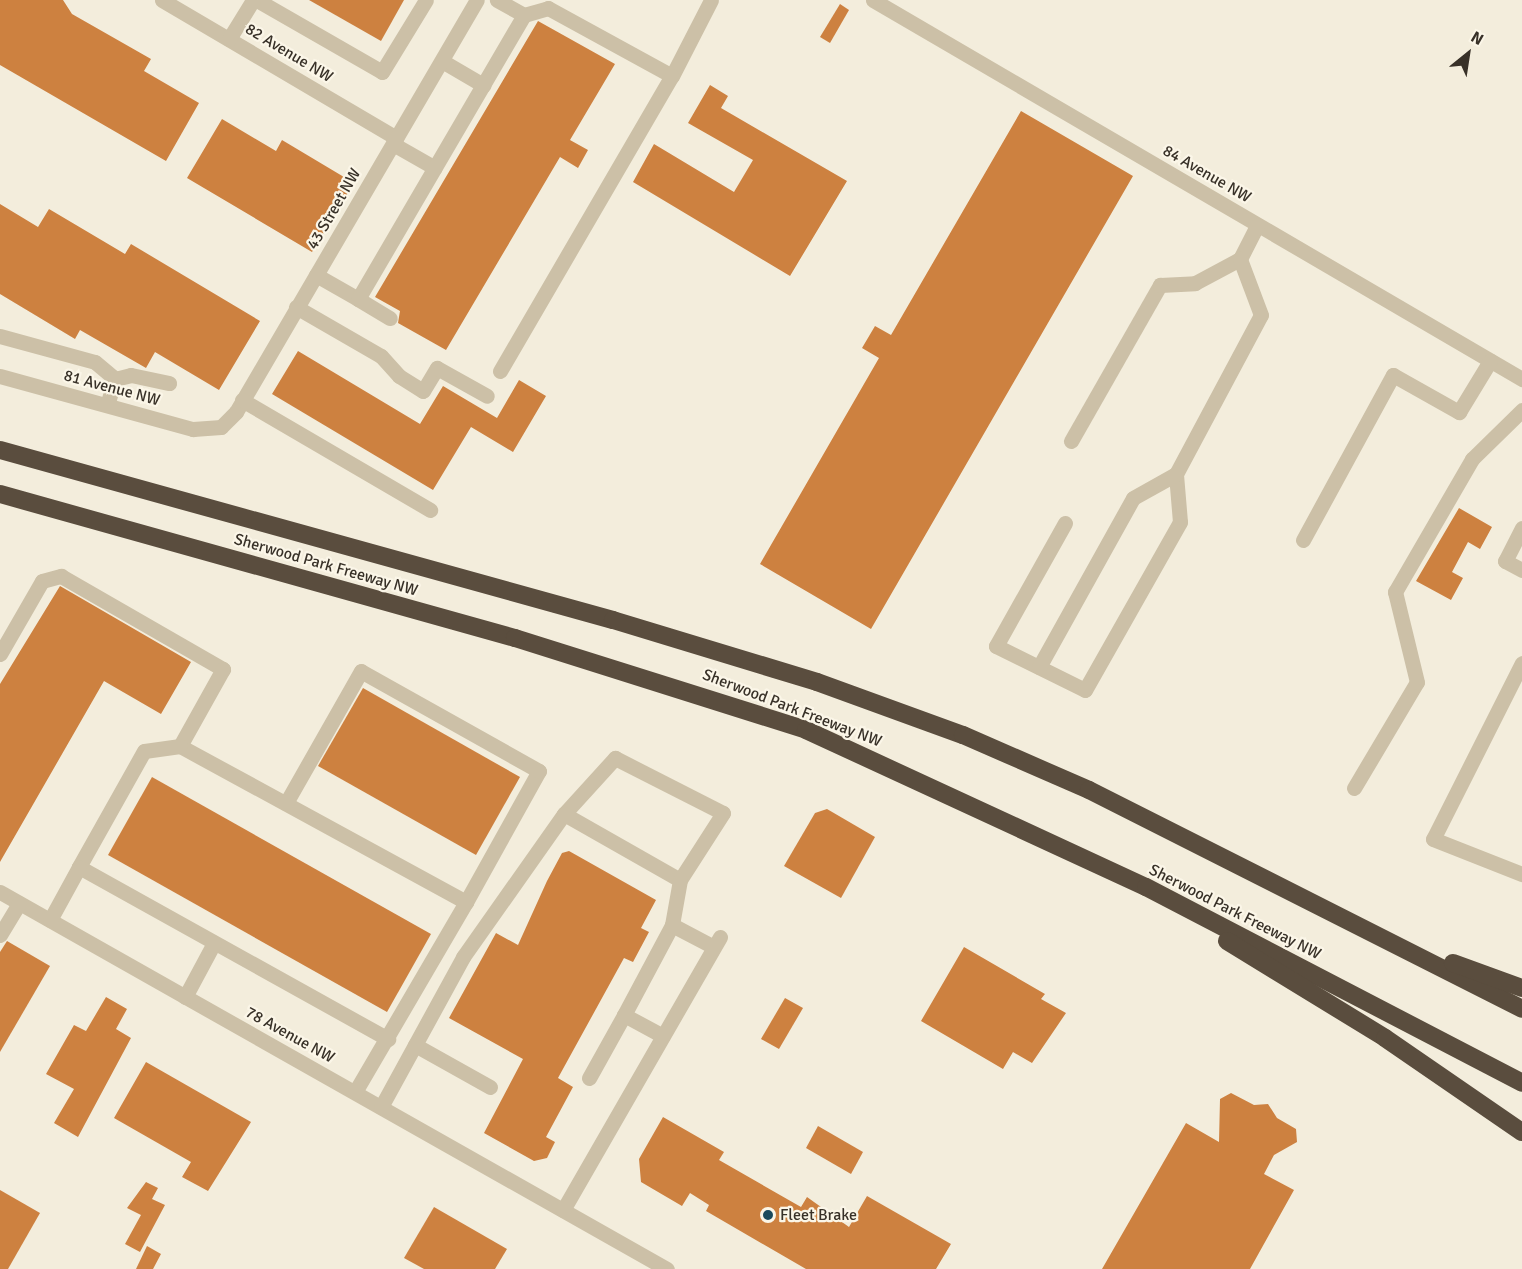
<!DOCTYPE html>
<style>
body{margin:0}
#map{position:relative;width:1522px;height:1269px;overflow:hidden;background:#f3eddc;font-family:Signika,sans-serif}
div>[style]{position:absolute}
.building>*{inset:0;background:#cd8140}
.minor>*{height:15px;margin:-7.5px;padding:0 7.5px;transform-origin:7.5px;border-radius:7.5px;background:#ccc0a7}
.highway>*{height:18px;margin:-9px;padding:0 9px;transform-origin:9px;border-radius:9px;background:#5a4d3e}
.dots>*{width:16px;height:16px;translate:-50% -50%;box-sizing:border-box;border:3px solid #fbf6e8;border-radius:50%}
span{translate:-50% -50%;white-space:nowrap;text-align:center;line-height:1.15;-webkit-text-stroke:4.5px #fbf6e8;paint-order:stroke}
.street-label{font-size:16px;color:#383128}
.poi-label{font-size:16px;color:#383128}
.left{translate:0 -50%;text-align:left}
.north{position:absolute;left:1438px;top:24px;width:60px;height:60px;-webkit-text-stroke:4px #fbf6e8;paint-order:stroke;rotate:30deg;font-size:16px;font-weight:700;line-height:24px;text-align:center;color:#383128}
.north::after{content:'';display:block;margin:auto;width:21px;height:27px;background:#383128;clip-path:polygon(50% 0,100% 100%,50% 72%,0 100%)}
</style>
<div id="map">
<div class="building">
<div style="clip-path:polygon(0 0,63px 0,72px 14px,151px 59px,144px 71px,199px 103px,166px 161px,0 65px)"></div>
<div style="clip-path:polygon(309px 0,404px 0,381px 41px)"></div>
<div style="clip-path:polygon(840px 4px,849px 10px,830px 43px,820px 37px)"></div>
<div style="clip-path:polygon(538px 21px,615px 64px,570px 140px,588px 150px,578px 168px,560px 157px,446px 350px,398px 323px,400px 311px,375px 297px)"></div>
<div style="clip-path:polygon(710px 85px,728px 96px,721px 108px,847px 181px,790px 276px,633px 182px,654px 144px,734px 192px,753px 160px,688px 123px)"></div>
<div style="clip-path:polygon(1021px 111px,1133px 176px,871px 629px,760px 564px,879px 358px,862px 348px,875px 326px,891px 335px)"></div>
<div style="clip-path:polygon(222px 119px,276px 151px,282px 140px,354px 183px,312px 252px,187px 178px)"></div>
<div style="clip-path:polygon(0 204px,38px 227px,49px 209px,125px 254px,131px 244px,260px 321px,219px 390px,155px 352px,146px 368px,80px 330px,75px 339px,0 294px)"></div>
<div style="clip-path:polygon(298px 351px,420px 424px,443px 386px,497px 418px,519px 380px,546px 396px,513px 452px,471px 427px,433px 490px,272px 394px)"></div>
<div style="clip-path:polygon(1459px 508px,1492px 527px,1480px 549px,1468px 542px,1452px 572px,1463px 578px,1451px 600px,1416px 581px)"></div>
<div style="clip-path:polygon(60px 586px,191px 662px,161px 714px,104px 681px,0 862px,0 684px)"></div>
<div style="clip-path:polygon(363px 688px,520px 777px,476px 855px,318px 766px)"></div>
<div style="clip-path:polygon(152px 777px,431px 934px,387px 1012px,108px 855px)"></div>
<div style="clip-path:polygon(827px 809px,875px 837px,841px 898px,784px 866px,815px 813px)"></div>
<div style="clip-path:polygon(569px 851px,656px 900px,641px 928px,649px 932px,633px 962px,624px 958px,558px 1078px,573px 1087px,546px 1137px,555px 1142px,547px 1158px,534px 1161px,484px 1133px,523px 1059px,449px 1018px,496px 933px,518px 945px,547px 881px,562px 853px)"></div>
<div style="clip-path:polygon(7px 941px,50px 966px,0 1052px,0 952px)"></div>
<div style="clip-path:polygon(964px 947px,1045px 994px,1041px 999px,1066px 1013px,1032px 1063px,1013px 1052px,1003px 1069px,921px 1021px)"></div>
<div style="clip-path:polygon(106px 997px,127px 1009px,116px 1029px,131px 1038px,78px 1137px,54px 1123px,74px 1089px,46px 1074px,74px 1025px,86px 1031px)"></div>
<div style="clip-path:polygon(785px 998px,803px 1008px,779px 1049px,761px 1039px)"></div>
<div style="clip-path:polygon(146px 1062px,251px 1122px,208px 1191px,182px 1177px,191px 1162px,114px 1118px)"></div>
<div style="clip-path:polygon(1231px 1093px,1254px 1105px,1268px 1104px,1277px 1118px,1296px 1129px,1297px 1142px,1274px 1155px,1264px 1174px,1294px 1190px,1250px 1269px,1102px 1269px,1186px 1123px,1219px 1142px,1220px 1099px)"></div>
<div style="clip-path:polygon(663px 1117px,724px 1152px,719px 1160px,801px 1207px,807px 1197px,849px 1227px,867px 1196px,951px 1244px,936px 1269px,806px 1269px,706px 1211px,709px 1205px,690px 1193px,682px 1206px,641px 1182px,639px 1159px)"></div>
<div style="clip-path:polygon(818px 1126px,863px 1152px,851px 1174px,806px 1148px)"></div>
<div style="clip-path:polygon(146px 1182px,158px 1188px,152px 1199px,165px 1205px,140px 1252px,125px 1244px,141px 1215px,127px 1208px)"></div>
<div style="clip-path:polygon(0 1190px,40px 1213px,8px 1269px,0 1269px)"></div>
<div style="clip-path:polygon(434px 1207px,507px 1249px,495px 1269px,424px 1269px,404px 1258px)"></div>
<div style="clip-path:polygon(147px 1246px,161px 1254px,153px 1269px,136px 1269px)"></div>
</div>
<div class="minor">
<div style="left:162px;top:0;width:272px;rotate:30.5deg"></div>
<div style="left:257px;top:0;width:144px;rotate:29.9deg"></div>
<div style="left:382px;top:72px;width:84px;rotate:-58.6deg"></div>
<div style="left:873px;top:0;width:752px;rotate:30.28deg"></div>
<div style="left:524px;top:15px;width:25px;rotate:-16deg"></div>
<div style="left:548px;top:8px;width:141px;rotate:28.7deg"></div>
<div style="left:672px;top:76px;width:85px;rotate:-62.8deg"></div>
<div style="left:229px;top:39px;width:46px;rotate:-58.4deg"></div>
<div style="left:442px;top:61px;width:48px;rotate:30.3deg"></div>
<div style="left:393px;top:144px;width:48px;rotate:29.7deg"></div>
<div style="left:316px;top:275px;width:48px;rotate:29.7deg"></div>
<div style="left:358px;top:299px;width:329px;rotate:-59.7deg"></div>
<div style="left:524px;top:15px;width:31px;rotate:-151deg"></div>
<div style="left:358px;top:299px;width:37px;rotate:31deg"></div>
<div style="left:296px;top:307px;width:98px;rotate:30deg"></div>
<div style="left:381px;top:356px;width:27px;rotate:48deg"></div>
<div style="left:399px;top:376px;width:28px;rotate:32deg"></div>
<div style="left:423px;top:391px;width:27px;rotate:-59deg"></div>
<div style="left:437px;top:368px;width:57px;rotate:29.2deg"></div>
<div style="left:0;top:336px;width:98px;rotate:15.3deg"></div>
<div style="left:95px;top:362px;width:26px;rotate:40deg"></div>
<div style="left:115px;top:379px;width:27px;rotate:107deg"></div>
<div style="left:500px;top:371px;width:341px;rotate:-59.8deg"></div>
<div style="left:0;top:376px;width:200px;rotate:15.4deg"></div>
<div style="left:193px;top:429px;width:28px;rotate:-4deg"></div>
<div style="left:221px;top:427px;width:21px;rotate:-45deg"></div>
<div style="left:236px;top:412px;width:477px;rotate:-59.7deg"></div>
<div style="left:115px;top:379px;width:16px;rotate:-14deg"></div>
<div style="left:131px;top:375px;width:39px;rotate:12deg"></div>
<div style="left:242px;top:400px;width:218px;rotate:30.3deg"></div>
<div style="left:1071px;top:441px;width:180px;rotate:-60.3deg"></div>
<div style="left:1160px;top:285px;width:35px;rotate:-3deg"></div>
<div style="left:1195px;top:283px;width:51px;rotate:-28.1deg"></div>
<div style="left:1240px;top:259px;width:38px;rotate:-63deg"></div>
<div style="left:1065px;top:523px;width:141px;rotate:119.3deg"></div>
<div style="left:996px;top:646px;width:99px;rotate:26.3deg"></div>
<div style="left:1085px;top:690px;width:193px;rotate:-60.5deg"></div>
<div style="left:1180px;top:522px;width:48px;rotate:-94.8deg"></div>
<div style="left:1176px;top:474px;width:180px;rotate:-61.9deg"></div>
<div style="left:1261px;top:315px;width:60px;rotate:-110.6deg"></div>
<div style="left:1522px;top:528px;width:37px;rotate:117deg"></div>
<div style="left:1505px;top:561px;width:19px;rotate:28deg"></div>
<div style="left:1303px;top:540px;width:188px;rotate:-61.4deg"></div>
<div style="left:1393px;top:375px;width:76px;rotate:29.3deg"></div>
<div style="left:1459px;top:412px;width:60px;rotate:-58.7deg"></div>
<div style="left:0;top:654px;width:84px;rotate:-60.1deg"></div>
<div style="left:42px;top:581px;width:20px;rotate:-15deg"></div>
<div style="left:61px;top:576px;width:187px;rotate:29.9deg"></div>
<div style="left:223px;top:669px;width:88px;rotate:119.2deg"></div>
<div style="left:180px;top:746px;width:326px;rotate:28.6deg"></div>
<div style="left:466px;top:902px;width:150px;rotate:-60.9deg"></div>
<div style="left:539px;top:771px;width:204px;rotate:-150.7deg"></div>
<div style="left:361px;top:671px;width:152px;rotate:119.6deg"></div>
<div style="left:1522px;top:663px;width:197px;rotate:116.8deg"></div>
<div style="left:1433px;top:839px;width:96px;rotate:21.5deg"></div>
<div style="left:1039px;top:667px;width:193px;rotate:-60.9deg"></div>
<div style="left:1133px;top:498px;width:49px;rotate:-29.2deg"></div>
<div style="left:180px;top:746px;width:36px;rotate:172deg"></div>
<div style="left:144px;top:751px;width:133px;rotate:119.3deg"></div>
<div style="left:79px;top:867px;width:354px;rotate:29.1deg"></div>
<div style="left:1354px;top:788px;width:123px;rotate:-59.3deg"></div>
<div style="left:1417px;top:682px;width:93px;rotate:-103.7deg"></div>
<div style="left:1395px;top:592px;width:154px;rotate:-59.9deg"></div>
<div style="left:1472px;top:459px;width:70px;rotate:-44.4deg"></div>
<div style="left:564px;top:814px;width:76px;rotate:-47.7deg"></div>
<div style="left:615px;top:758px;width:121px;rotate:27deg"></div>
<div style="left:723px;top:813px;width:80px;rotate:122.7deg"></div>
<div style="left:0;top:892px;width:766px;rotate:29.48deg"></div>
<div style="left:50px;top:920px;width:60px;rotate:-61.3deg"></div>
<div style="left:0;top:935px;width:37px;rotate:-59deg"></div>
<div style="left:185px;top:997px;width:61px;rotate:-61.8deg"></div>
<div style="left:624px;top:1015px;width:102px;rotate:-61.9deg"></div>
<div style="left:672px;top:925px;width:47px;rotate:27.6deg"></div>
<div style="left:415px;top:1045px;width:86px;rotate:29.2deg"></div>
<div style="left:589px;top:1078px;width:72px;rotate:-60.9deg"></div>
<div style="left:624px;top:1015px;width:44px;rotate:28.3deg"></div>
<div style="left:355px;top:1092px;width:220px;rotate:-59.7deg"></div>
<div style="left:381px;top:1107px;width:171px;rotate:-61.3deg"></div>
<div style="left:463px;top:957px;width:175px;rotate:-54.8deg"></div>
<div style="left:564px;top:814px;width:133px;rotate:29.6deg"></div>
<div style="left:680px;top:880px;width:46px;rotate:100.1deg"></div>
<div style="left:563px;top:1210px;width:315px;rotate:-60.1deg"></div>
</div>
<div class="highway">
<div style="left:0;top:450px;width:636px;rotate:15.5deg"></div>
<div style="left:613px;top:620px;width:213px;rotate:16.9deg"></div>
<div style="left:817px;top:682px;width:155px;rotate:20deg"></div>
<div style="left:963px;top:735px;width:137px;rotate:23.6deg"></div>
<div style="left:1089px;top:790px;width:485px;rotate:26.8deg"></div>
<div style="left:0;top:494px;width:535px;rotate:15.62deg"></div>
<div style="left:515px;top:638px;width:305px;rotate:17.5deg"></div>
<div style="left:806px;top:730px;width:374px;rotate:24.8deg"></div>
<div style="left:1146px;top:887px;width:424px;rotate:27.5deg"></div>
<div style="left:1227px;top:941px;width:185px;rotate:31.5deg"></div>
<div style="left:1385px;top:1038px;width:166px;rotate:34.5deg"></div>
<div style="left:1453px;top:963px;width:73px;rotate:19.9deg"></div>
</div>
<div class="dots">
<div style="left:768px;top:1215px;background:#1b4a5c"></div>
</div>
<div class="street-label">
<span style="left:289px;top:53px;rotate:31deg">82 Avenue NW</span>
<span style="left:1207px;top:174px;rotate:30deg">84 Avenue NW</span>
<span style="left:334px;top:209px;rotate:-60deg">43 Street NW</span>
<span style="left:112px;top:388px;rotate:15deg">81 Avenue NW</span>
<span style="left:326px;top:565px;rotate:16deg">Sherwood Park Freeway NW</span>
<span style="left:792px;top:708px;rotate:21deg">Sherwood Park Freeway NW</span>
<span style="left:1235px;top:912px;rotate:27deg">Sherwood Park Freeway NW</span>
<span style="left:290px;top:1035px;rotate:29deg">78 Avenue NW</span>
</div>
<div class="poi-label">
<span class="left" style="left:780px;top:1215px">Fleet Brake</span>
</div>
<div class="north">N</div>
</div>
